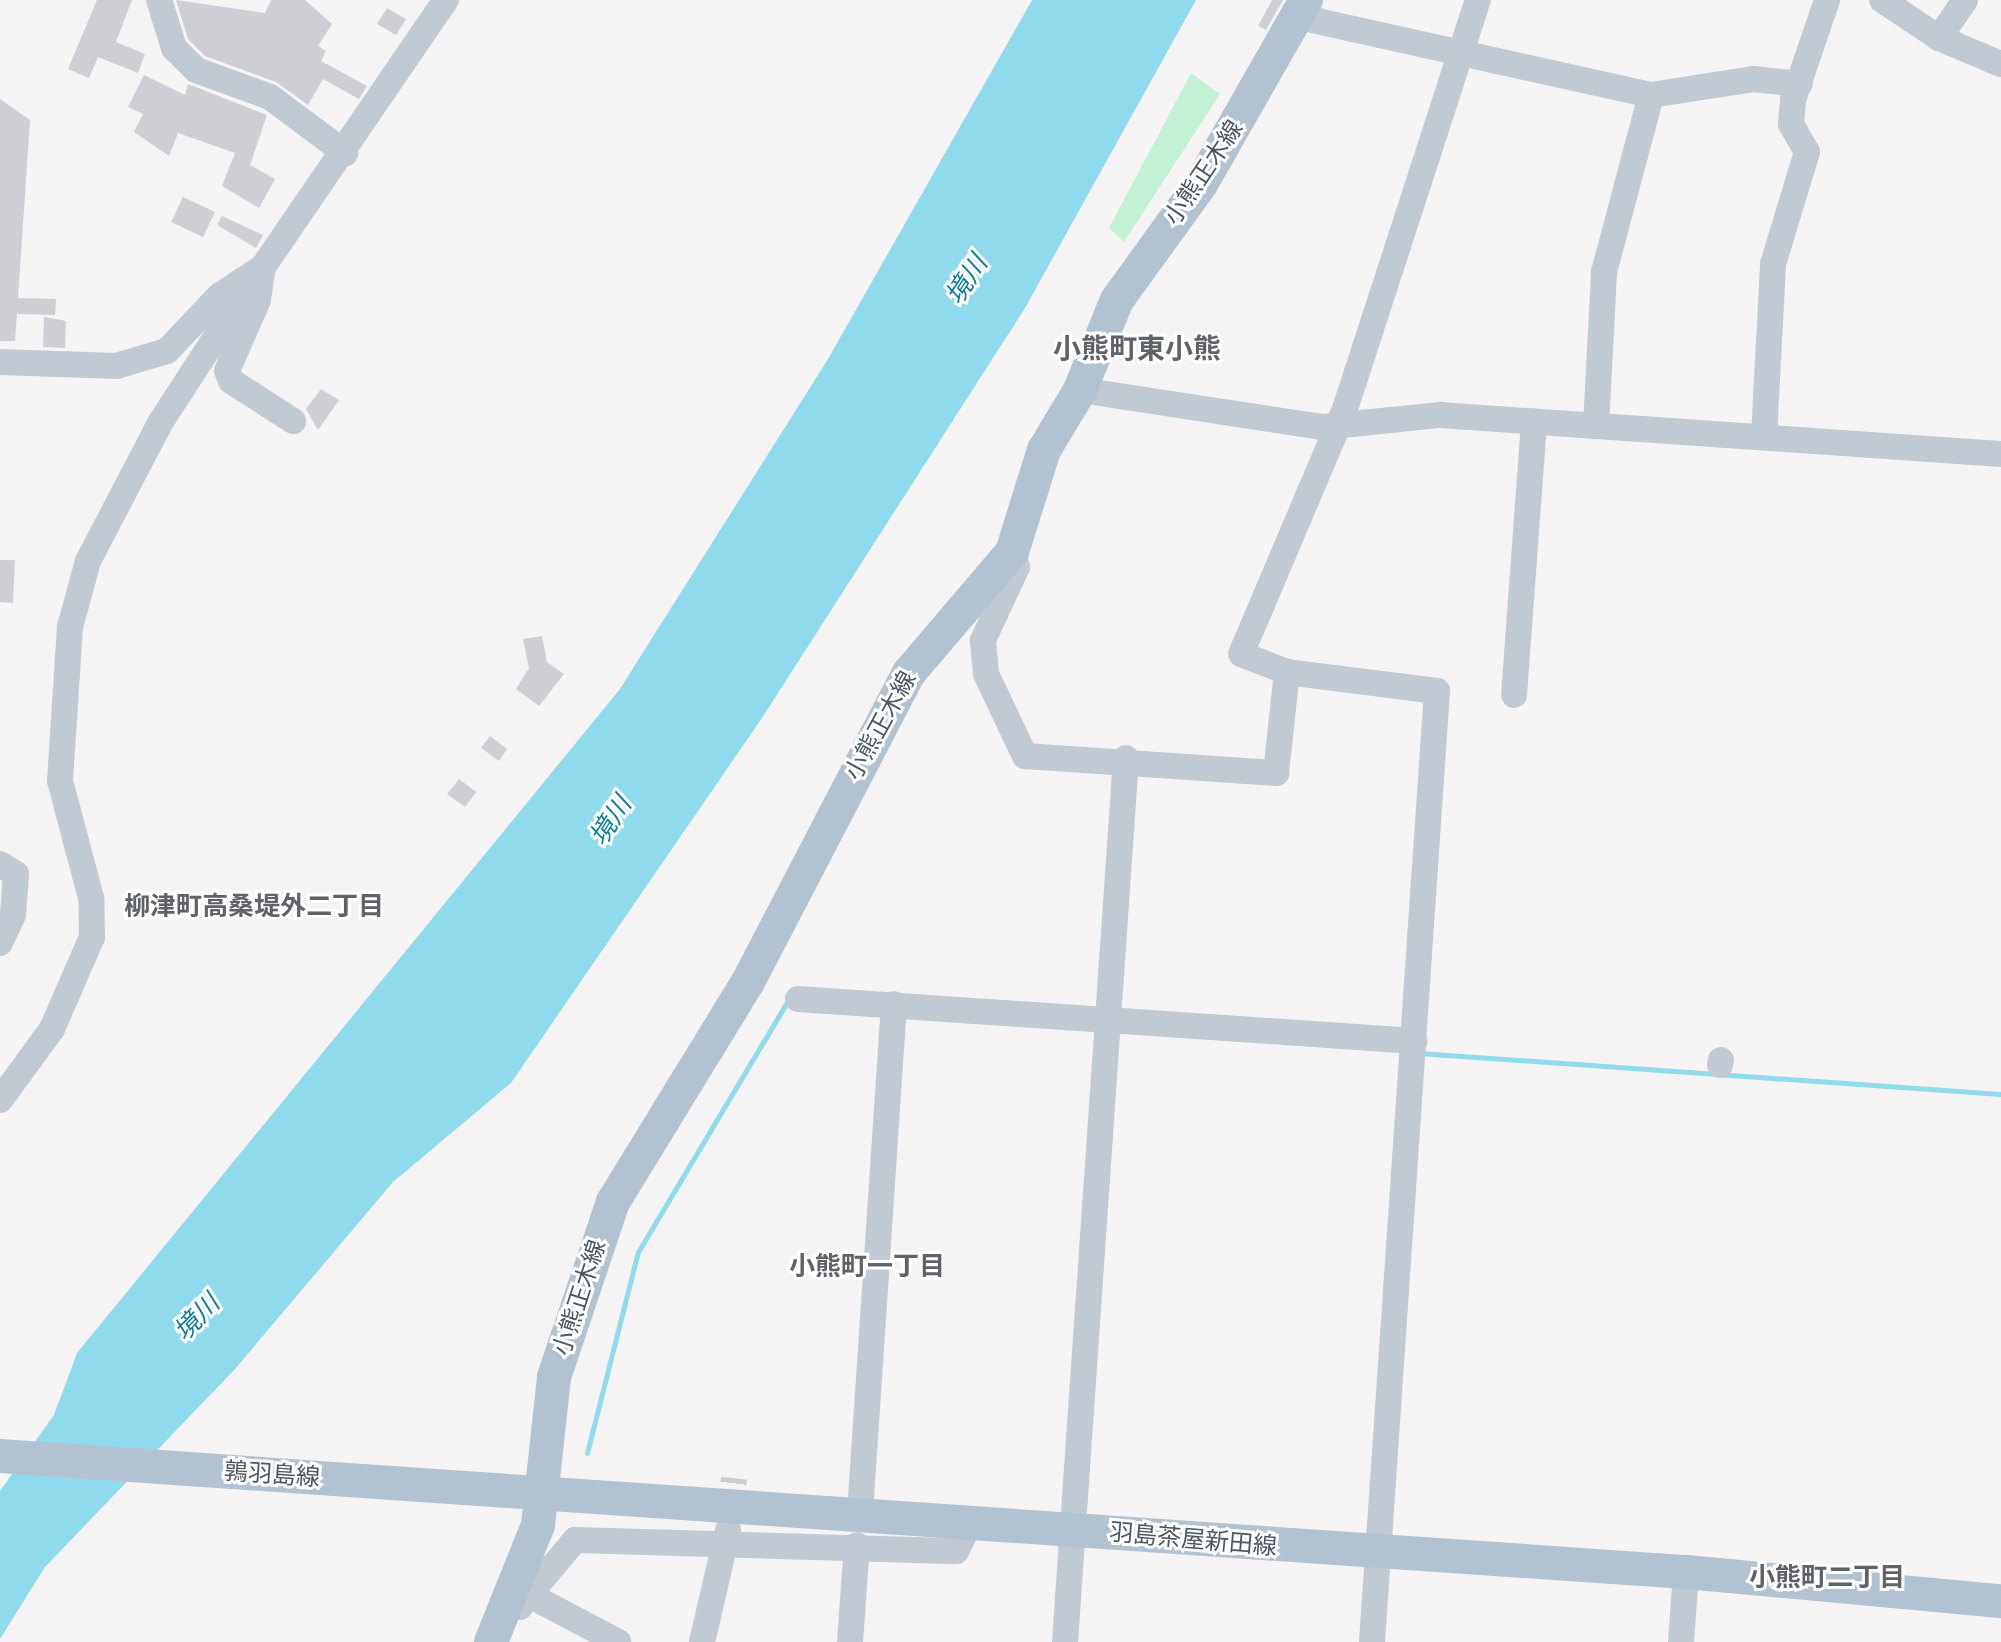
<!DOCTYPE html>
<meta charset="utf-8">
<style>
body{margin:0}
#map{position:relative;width:2001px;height:1642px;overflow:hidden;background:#f5f3f3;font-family:"Roboto Condensed","Noto Sans JP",sans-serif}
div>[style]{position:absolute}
.green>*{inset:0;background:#c3f1d5}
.water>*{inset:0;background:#90daee}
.stream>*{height:5px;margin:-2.5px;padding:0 2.5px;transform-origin:2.5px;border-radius:2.5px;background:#90daee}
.building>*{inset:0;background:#cdcfd5}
.minor-tunnel>*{height:26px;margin-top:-13px;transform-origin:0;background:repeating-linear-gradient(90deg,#caccce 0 26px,transparent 0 39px)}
.minor>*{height:26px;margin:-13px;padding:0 13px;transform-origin:13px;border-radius:13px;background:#c1cad2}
.major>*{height:34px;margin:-17px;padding:0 17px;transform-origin:17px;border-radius:17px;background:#b3c2d1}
span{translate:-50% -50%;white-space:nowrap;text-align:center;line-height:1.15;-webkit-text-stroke:6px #fff;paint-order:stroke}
.street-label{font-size:24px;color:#4a5661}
.water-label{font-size:26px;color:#0c7c9b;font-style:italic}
.neighbourhood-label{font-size:26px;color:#5f6368;font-weight:700}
.quarter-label{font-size:28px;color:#5f6368;font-weight:700}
</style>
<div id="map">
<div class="green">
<div style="clip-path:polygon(1191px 73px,1220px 94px,1124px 242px,1109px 228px)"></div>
</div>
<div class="water">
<div style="clip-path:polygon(1032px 0,1196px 0,1025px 308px,762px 718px,511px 1083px,393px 1182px,235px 1369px,45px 1567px,0 1639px,0 1491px,54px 1415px,77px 1353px,620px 689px,828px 359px)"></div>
</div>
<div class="stream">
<div style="left:1419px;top:1053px;width:583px;rotate:4.03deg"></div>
<div style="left:587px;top:1453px;width:207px;rotate:-75.8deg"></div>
<div style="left:638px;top:1252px;width:295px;rotate:-59.2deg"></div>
</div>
<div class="building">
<div style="clip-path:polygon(97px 0,132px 0,116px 42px,145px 54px,138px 73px,98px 57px,89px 78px,68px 69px)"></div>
<div style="clip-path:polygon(176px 0,265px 13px,271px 0,305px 0,332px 24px,318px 46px,326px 51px,321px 61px,367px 86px,359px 99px,323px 79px,308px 105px,276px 82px,205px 56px,188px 39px)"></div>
<div style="clip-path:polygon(1272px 0,1283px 0,1266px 30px,1258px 26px)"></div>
<div style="clip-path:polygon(387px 8px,406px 19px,396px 35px,377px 24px)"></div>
<div style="clip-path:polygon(144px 75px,185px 95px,188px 84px,267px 115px,250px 165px,275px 179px,259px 208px,222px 186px,235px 153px,178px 133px,169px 156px,134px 132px,143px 114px,128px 107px)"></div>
<div style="clip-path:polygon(0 99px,30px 120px,18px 298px,56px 299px,55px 315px,17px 314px,15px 341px,0 341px)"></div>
<div style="clip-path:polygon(183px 197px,215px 212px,203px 237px,171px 222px)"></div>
<div style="clip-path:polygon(222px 216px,263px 235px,256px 248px,217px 225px)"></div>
<div style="clip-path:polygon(44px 317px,66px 321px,65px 348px,43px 347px)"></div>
<div style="clip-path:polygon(321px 389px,339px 400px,318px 430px,306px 409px)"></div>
<div style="clip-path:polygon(0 560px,15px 560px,13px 603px,0 602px)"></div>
<div style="clip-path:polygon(542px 636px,547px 662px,564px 674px,539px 706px,516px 689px,529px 668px,523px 639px)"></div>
<div style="clip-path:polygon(490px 736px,507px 749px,499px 761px,481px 748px)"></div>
<div style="clip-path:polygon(459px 779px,476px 792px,465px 807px,447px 794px)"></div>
</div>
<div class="minor-tunnel">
<div style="left:729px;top:1522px;width:44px;rotate:-83.5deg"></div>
</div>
<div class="minor">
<div style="left:159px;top:0;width:50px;rotate:72.6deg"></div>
<div style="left:174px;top:48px;width:31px;rotate:45deg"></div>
<div style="left:196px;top:70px;width:79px;rotate:20deg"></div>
<div style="left:270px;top:97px;width:94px;rotate:36.7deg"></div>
<div style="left:1882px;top:0;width:69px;rotate:33.7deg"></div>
<div style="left:1939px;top:38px;width:67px;rotate:22.8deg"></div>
<div style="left:1299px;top:17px;width:361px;rotate:12.5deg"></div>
<div style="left:1651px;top:95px;width:103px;rotate:-8.9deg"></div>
<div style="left:1753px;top:79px;width:47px;rotate:6.1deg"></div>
<div style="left:1939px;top:38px;width:46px;rotate:-55.6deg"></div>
<div style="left:263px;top:267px;width:33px;rotate:99deg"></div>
<div style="left:258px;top:300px;width:77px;rotate:113.6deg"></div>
<div style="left:227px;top:371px;width:11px;rotate:68deg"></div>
<div style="left:231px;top:381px;width:74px;rotate:32.8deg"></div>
<div style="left:0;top:362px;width:116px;rotate:2deg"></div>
<div style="left:116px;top:366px;width:53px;rotate:-16.4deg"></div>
<div style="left:167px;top:351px;width:76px;rotate:-46.6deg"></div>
<div style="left:219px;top:296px;width:53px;rotate:-33.4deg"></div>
<div style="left:263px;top:267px;width:324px;rotate:-55.6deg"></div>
<div style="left:1080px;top:390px;width:246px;rotate:8.7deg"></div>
<div style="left:1323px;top:427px;width:118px;rotate:-5.9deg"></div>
<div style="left:1440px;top:415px;width:562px;rotate:3.98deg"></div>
<div style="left:1596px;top:426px;width:154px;rotate:-87deg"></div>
<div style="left:1604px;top:272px;width:183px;rotate:-75.1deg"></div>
<div style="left:1764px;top:437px;width:173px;rotate:-87deg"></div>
<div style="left:1773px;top:264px;width:117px;rotate:-73.1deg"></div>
<div style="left:1807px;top:152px;width:32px;rotate:-120deg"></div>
<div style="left:1791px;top:124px;width:24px;rotate:-85deg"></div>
<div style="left:1793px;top:100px;width:106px;rotate:-71.2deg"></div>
<div style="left:1012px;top:552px;width:16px;rotate:72deg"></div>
<div style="left:1017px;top:567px;width:81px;rotate:115deg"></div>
<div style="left:983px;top:640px;width:34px;rotate:85deg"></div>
<div style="left:986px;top:674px;width:91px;rotate:64.6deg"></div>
<div style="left:1025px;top:756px;width:252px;rotate:3.9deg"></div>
<div style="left:1276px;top:773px;width:102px;rotate:-83.8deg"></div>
<div style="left:1514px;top:695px;width:274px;rotate:-85.8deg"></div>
<div style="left:0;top:864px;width:19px;rotate:32deg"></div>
<div style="left:16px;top:874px;width:41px;rotate:94.2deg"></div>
<div style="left:13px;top:915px;width:31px;rotate:115deg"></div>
<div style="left:798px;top:999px;width:618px;rotate:3.89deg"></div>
<div style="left:1720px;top:1065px;width:5px;rotate:-79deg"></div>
<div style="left:0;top:1100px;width:88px;rotate:-53.8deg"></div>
<div style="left:52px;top:1029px;width:100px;rotate:-66.5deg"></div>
<div style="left:92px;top:937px;width:39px;rotate:-91deg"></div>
<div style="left:91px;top:898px;width:121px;rotate:-104.8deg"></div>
<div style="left:60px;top:781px;width:154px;rotate:-86.3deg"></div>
<div style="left:70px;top:627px;width:68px;rotate:-74.7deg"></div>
<div style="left:88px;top:561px;width:156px;rotate:-62.4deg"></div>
<div style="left:160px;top:423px;width:143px;rotate:-57deg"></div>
<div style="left:238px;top:303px;width:23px;rotate:-80deg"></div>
<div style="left:860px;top:1513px;width:510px;rotate:-86.18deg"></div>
<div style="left:529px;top:1595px;width:72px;rotate:-50.1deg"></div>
<div style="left:575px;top:1540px;width:381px;rotate:1.7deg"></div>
<div style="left:956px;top:1551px;width:30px;rotate:-63deg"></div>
<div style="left:520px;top:1607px;width:15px;rotate:-53deg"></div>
<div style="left:529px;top:1595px;width:101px;rotate:27.8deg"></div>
<div style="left:702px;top:1642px;width:115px;rotate:-76.9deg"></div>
<div style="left:850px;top:1642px;width:97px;rotate:-85.9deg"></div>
<div style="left:1065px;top:1642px;width:886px;rotate:-86.05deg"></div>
<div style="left:1372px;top:1642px;width:953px;rotate:-86.09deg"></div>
<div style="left:1437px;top:691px;width:151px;rotate:-172.8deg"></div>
<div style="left:1287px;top:672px;width:49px;rotate:-158.6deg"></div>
<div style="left:1241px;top:654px;width:266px;rotate:-67deg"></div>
<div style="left:1345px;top:409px;width:430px;rotate:-72deg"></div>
<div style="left:1681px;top:1642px;width:70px;rotate:-85.9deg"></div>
</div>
<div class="major">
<div style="left:0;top:1456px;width:1690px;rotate:3.94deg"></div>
<div style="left:1686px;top:1572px;width:316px;rotate:5.3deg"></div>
<div style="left:491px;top:1642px;width:126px;rotate:-68.1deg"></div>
<div style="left:538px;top:1525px;width:149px;rotate:-83.8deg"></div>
<div style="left:554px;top:1377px;width:185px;rotate:-71.4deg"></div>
<div style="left:613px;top:1202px;width:260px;rotate:-58.5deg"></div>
<div style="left:749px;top:980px;width:346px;rotate:-62.5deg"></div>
<div style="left:909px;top:673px;width:159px;rotate:-49.6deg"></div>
<div style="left:1012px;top:552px;width:107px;rotate:-72.6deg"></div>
<div style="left:1044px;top:450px;width:70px;rotate:-59deg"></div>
<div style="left:1080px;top:390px;width:97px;rotate:-67.7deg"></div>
<div style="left:1117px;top:300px;width:143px;rotate:-54.1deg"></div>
<div style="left:1201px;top:184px;width:212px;rotate:-60.3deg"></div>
</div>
<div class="street-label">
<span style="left:1204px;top:173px;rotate:-56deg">小熊正木線</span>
<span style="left:881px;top:726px;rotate:-61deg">小熊正木線</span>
<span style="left:580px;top:1298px;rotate:-72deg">小熊正木線</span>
<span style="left:272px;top:1475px;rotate:4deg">鶉羽島線</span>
<span style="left:1193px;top:1540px;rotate:5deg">羽島茶屋新田線</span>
</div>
<div class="water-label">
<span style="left:967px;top:280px;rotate:-57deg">境川</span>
<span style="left:611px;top:821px;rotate:-57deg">境川</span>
<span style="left:197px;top:1318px;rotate:-46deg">境川</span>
</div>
<div class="neighbourhood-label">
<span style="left:254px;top:907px">柳津町高桑堤外二丁目</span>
<span style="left:867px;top:1267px">小熊町一丁目</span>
<span style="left:1827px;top:1578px">小熊町二丁目</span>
</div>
<div class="quarter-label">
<span style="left:1137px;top:349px">小熊町東小熊</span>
</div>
</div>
